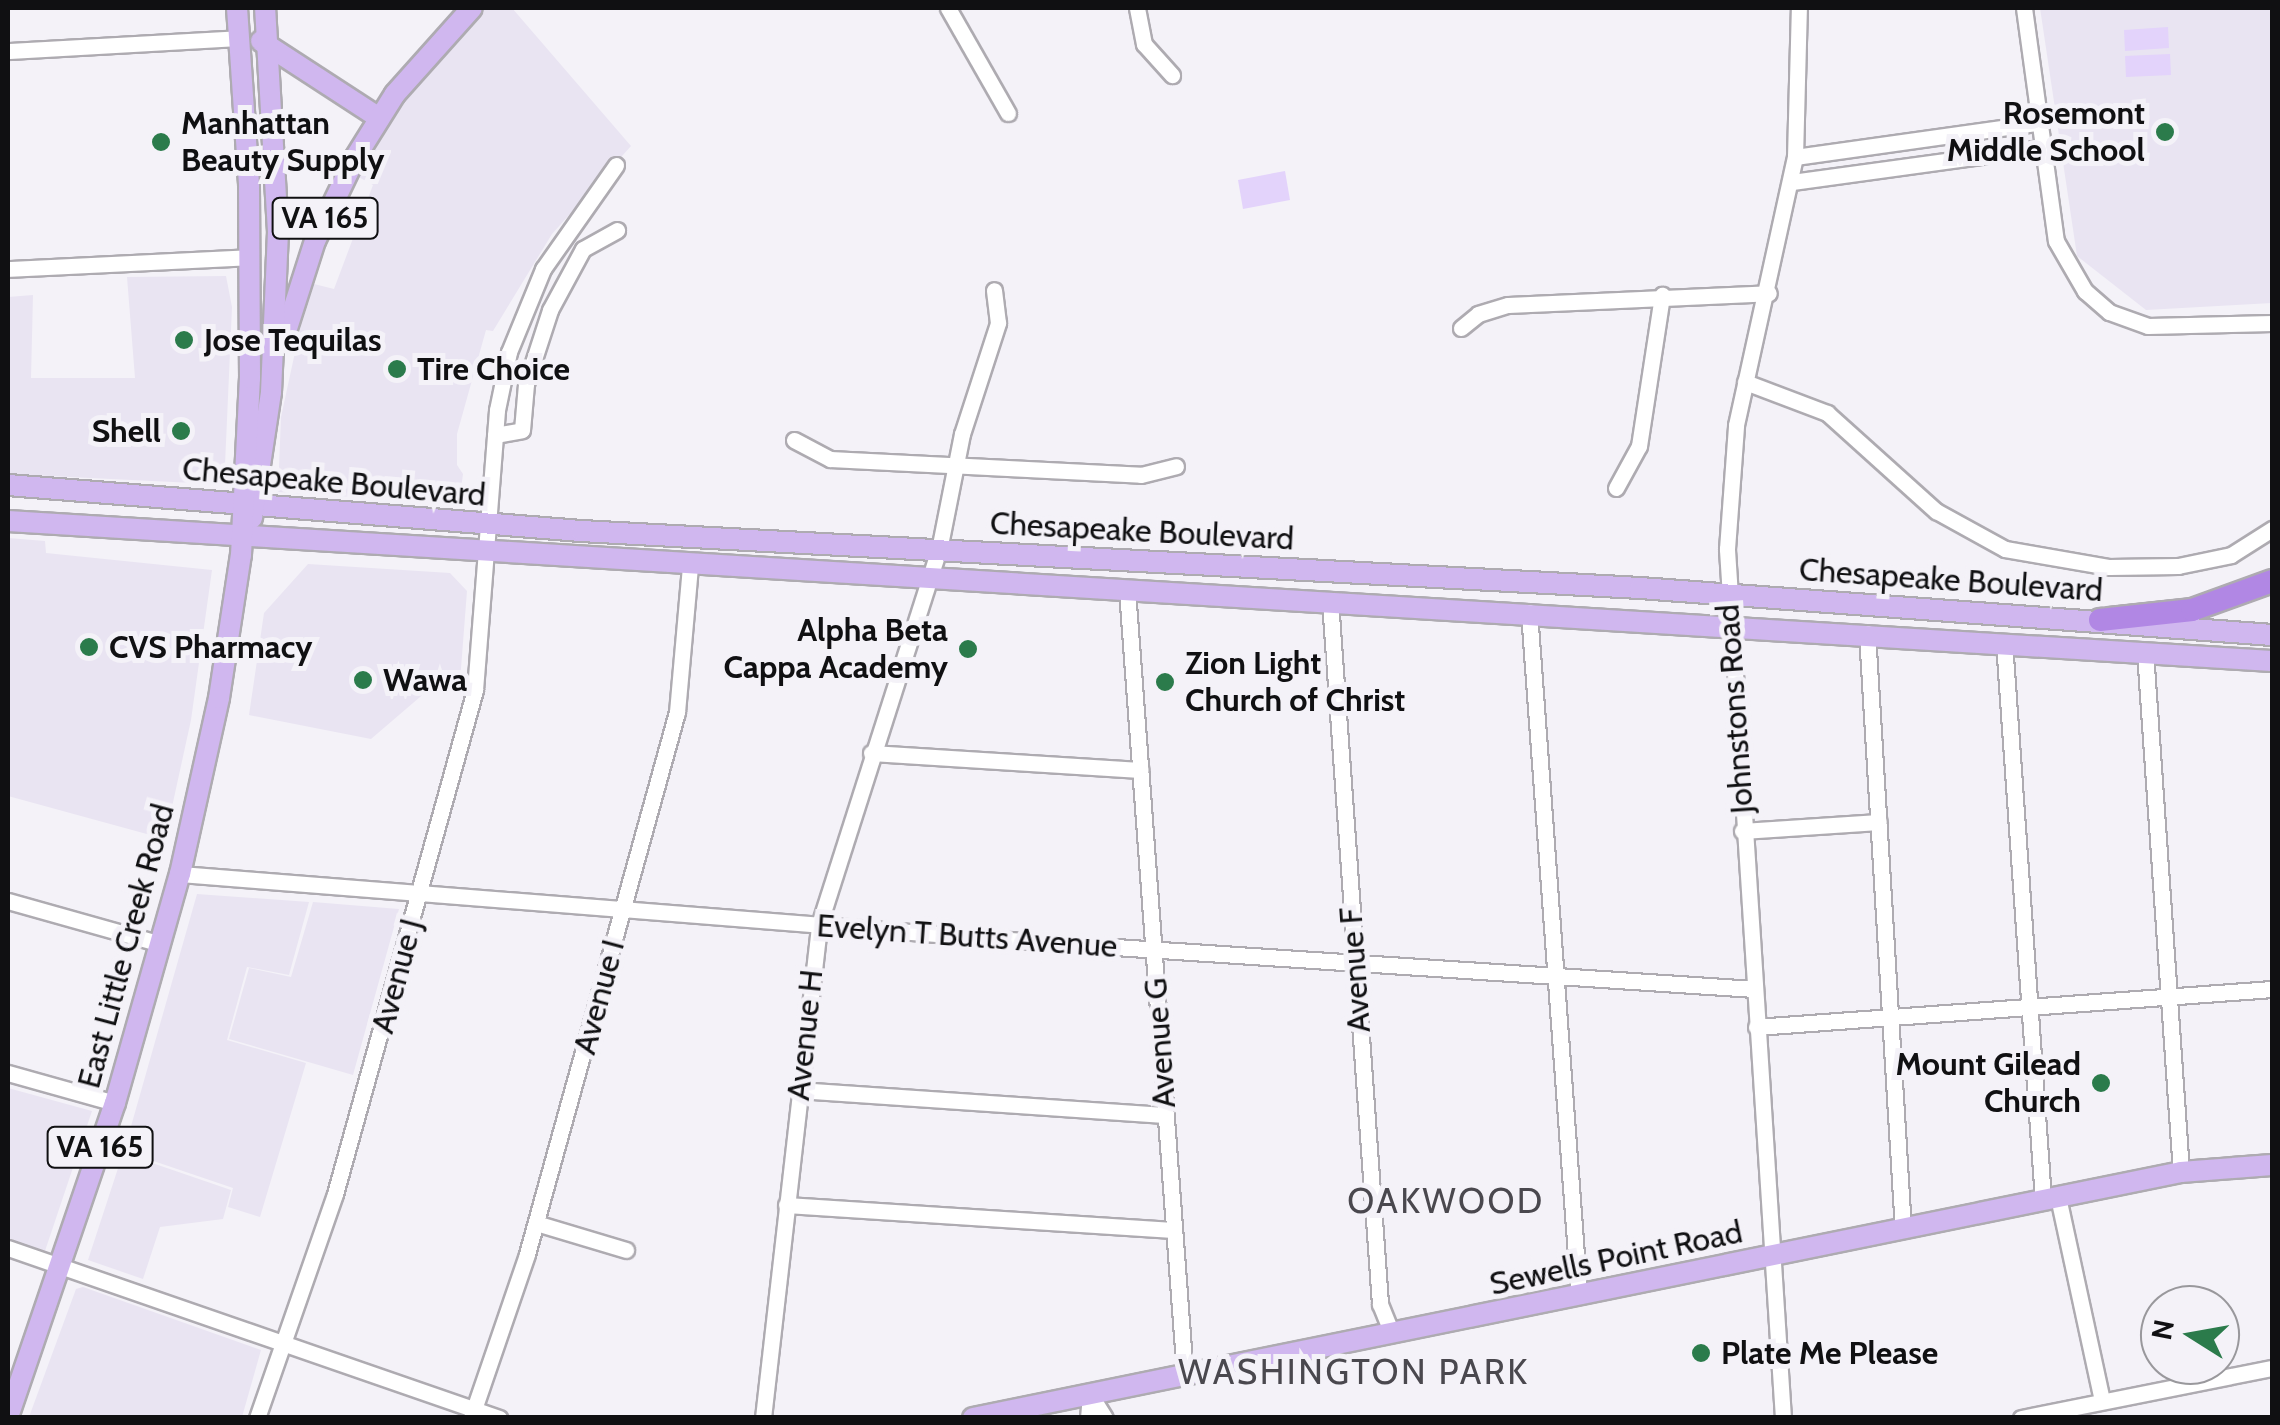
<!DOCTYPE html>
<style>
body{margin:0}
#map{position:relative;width:2280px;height:1425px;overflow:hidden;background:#f4f2f8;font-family:Cabin,sans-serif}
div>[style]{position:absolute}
.built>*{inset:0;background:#e9e4f2}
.green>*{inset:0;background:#e3d3fb}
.roads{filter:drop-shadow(2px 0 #aeabb1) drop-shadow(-2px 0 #aeabb1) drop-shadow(0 2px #aeabb1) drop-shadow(0 -2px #aeabb1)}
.minor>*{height:15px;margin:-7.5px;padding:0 7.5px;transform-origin:7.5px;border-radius:7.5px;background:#fff}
.major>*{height:20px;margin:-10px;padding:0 10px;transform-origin:10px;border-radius:10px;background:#d0b7ef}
.highway>*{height:22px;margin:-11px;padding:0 11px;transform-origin:11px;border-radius:11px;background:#b187e4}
.dots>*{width:28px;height:28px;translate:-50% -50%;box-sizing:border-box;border:5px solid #f4f2f8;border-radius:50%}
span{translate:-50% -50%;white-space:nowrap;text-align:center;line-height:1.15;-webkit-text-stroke:10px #f4f2f8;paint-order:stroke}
.shield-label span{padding:2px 8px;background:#f4f2f8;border:2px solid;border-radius:8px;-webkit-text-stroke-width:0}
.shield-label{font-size:30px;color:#101012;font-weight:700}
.poi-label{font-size:32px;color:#101012;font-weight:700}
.right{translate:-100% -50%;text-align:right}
.left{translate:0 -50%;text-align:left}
.street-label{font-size:32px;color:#101012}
.neighbourhood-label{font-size:35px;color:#4a484e;letter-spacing:2.5px}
.frame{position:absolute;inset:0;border:10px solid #101012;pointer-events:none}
.north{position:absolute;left:2140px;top:1285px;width:100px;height:100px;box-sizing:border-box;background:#f4f2f8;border:2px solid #99989c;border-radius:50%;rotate:281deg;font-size:28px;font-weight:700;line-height:40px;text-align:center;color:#101012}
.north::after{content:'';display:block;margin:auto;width:35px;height:45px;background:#2b7b4b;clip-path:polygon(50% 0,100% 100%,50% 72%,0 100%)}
</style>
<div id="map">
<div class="built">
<div style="clip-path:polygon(480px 8px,512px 8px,631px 146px,552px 234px,493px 331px,486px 330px,457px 434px,457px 465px,463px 474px,459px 504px,278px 492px,281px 417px,310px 283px,334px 289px,373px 185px,355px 175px,419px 77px)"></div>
<div style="clip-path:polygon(2040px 8px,2272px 8px,2272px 303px,2146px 310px,2077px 256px)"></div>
<div style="clip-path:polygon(226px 276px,232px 307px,225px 465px,214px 484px,8px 474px,8px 297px,33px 295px,31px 378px,135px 378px,127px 277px)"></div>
<div style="clip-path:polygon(8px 538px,45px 541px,46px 553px,212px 570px,191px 720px,165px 839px,8px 796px)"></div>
<div style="clip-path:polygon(308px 564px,450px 573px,467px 591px,459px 694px,427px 691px,371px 739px,249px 715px,264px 613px)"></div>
<div style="clip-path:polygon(197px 894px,309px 902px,289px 975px,247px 967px,227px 1040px,306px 1063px,260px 1217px,228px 1207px,233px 1188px,124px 1151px)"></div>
<div style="clip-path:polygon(313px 902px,399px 909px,353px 1075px,229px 1039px,249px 968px,291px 977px)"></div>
<div style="clip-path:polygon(8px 1088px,92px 1111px,45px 1251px,8px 1239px)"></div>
<div style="clip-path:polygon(123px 1153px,231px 1190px,223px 1219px,160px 1227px,143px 1279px,88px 1260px)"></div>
<div style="clip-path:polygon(83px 1287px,261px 1350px,242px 1417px,29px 1417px,76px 1289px)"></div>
</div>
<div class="green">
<div style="clip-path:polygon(2168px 27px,2169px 48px,2125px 51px,2124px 30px)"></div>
<div style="clip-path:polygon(2170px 54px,2171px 75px,2126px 77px,2125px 56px)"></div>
<div style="clip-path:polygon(1285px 171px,1290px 200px,1243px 209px,1238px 180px)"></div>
</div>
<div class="roads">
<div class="minor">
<div style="left:948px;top:8px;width:121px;rotate:60.3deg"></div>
<div style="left:1137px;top:8px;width:37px;rotate:79deg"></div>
<div style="left:1144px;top:44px;width:42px;rotate:47.9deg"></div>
<div style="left:2024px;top:8px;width:235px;rotate:82.2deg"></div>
<div style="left:2056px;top:241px;width:58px;rotate:59.9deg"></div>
<div style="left:2085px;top:291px;width:32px;rotate:41deg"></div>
<div style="left:2109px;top:312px;width:41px;rotate:19.7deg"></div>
<div style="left:2148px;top:326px;width:124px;rotate:-1.4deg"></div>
<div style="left:8px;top:51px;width:232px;rotate:-3.2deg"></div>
<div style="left:1795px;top:157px;width:243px;rotate:-8deg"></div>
<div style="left:1792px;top:182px;width:251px;rotate:-7.8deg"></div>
<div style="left:8px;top:269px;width:243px;rotate:-2.8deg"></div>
<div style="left:1461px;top:328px;width:22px;rotate:-39deg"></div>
<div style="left:1478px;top:314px;width:31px;rotate:-17deg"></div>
<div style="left:1508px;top:305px;width:261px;rotate:-2.6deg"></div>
<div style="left:1745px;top:382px;width:88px;rotate:20.7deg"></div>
<div style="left:1827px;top:413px;width:147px;rotate:42deg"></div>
<div style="left:1936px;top:511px;width:79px;rotate:28.8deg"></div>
<div style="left:2005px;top:549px;width:106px;rotate:9.8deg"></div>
<div style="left:2109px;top:567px;width:69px;rotate:-0.8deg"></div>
<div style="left:2178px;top:566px;width:54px;rotate:-11.7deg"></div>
<div style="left:2231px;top:555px;width:49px;rotate:-32.4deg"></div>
<div style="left:495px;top:435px;width:27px;rotate:-10deg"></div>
<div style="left:522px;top:430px;width:46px;rotate:-85deg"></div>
<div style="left:526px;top:384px;width:78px;rotate:-72deg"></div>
<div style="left:550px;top:310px;width:69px;rotate:-61.6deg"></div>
<div style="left:583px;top:249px;width:39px;rotate:-29deg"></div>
<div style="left:794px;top:440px;width:41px;rotate:27.8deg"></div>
<div style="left:830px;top:459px;width:311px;rotate:2.9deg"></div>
<div style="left:1141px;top:475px;width:36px;rotate:-14deg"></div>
<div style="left:1616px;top:488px;width:48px;rotate:-61.3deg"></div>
<div style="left:1639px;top:446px;width:153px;rotate:-81.3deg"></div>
<div style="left:1127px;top:590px;width:788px;rotate:85.78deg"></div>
<div style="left:1330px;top:601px;width:705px;rotate:85.93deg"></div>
<div style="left:1380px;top:1304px;width:32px;rotate:68deg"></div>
<div style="left:1529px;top:612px;width:686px;rotate:85.82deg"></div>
<div style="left:1867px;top:633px;width:598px;rotate:86.55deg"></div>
<div style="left:2004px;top:642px;width:559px;rotate:86deg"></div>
<div style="left:2145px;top:652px;width:521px;rotate:86.04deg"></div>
<div style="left:871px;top:753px;width:270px;rotate:3.6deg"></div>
<div style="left:1742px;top:831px;width:137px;rotate:-3.8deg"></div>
<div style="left:180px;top:874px;width:847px;rotate:4.54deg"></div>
<div style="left:1024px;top:941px;width:732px;rotate:3.76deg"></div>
<div style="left:8px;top:901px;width:159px;rotate:15.7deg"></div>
<div style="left:1756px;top:1027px;width:517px;rotate:-4.21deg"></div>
<div style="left:8px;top:1073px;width:111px;rotate:15.7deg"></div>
<div style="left:798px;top:1090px;width:367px;rotate:3.9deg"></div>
<div style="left:2058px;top:1197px;width:208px;rotate:77.8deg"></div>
<div style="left:786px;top:1205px;width:388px;rotate:3.7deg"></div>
<div style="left:536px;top:1223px;width:94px;rotate:16.7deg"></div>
<div style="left:8px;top:1248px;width:520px;rotate:19.1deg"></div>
<div style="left:1090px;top:1394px;width:28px;rotate:58deg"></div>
<div style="left:257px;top:1418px;width:237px;rotate:-70.8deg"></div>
<div style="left:335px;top:1194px;width:523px;rotate:-74.48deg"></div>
<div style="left:475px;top:690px;width:281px;rotate:-85.5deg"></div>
<div style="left:497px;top:410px;width:59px;rotate:-78.3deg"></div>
<div style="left:509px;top:352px;width:90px;rotate:-67.7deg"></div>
<div style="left:543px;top:269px;width:127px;rotate:-54.9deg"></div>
<div style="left:471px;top:1418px;width:173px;rotate:-71.1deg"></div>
<div style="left:527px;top:1254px;width:562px;rotate:-74.53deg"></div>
<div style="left:677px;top:712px;width:146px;rotate:-84.9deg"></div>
<div style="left:763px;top:1418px;width:496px;rotate:-83.5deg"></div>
<div style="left:819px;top:925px;width:394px;rotate:-72.3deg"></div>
<div style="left:939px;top:550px;width:118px;rotate:-78.8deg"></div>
<div style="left:962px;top:434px;width:117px;rotate:-72deg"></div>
<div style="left:998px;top:323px;width:33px;rotate:-97deg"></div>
<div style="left:1088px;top:1418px;width:24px;rotate:-85deg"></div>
<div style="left:1783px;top:1418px;width:871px;rotate:-93.69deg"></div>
<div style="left:1727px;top:549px;width:124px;rotate:-85.8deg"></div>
<div style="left:1736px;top:425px;width:274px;rotate:-77.6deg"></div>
<div style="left:1795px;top:157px;width:149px;rotate:-88.5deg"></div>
<div style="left:2021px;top:1418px;width:256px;rotate:-11.3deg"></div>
</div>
<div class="major">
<div style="left:261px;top:41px;width:141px;rotate:33.1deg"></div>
<div style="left:283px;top:341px;width:105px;rotate:-72.3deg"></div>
<div style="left:315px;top:241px;width:92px;rotate:-64.3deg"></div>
<div style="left:355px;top:158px;width:75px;rotate:-58deg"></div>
<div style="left:395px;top:94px;width:115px;rotate:-48.2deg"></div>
<div style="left:8px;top:485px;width:575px;rotate:4.59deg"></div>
<div style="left:581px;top:531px;width:1061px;rotate:3.08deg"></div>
<div style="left:1640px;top:588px;width:634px;rotate:4.25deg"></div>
<div style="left:252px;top:518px;width:127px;rotate:-81.4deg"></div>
<div style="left:271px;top:392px;width:160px;rotate:-87.5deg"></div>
<div style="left:278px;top:232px;width:224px;rotate:-93.3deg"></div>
<div style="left:8px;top:521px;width:2268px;rotate:3.54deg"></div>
<div style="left:8px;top:1417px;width:332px;rotate:-71.2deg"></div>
<div style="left:115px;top:1103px;width:238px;rotate:-74.2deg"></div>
<div style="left:180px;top:874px;width:180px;rotate:-77.5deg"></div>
<div style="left:219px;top:698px;width:145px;rotate:-81.3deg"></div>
<div style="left:241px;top:555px;width:177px;rotate:-87.1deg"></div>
<div style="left:250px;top:378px;width:194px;rotate:-90.3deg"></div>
<div style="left:249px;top:184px;width:176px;rotate:-93.9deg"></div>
<div style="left:973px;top:1418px;width:1233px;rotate:-11.51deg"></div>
<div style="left:2181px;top:1172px;width:91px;rotate:-4.4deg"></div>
</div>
<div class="highway">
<div style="left:2100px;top:620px;width:93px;rotate:-6.2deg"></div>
<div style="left:2192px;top:610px;width:85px;rotate:-19.9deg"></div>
</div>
</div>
<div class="dots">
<div style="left:2165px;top:132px;background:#2b7b4b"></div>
<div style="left:161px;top:142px;background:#2b7b4b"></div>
<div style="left:184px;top:340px;background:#2b7b4b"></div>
<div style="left:397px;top:369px;background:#2b7b4b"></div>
<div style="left:181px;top:431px;background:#2b7b4b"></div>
<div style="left:89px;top:647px;background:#2b7b4b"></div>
<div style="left:968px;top:649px;background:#2b7b4b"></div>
<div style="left:363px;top:680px;background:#2b7b4b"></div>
<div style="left:1165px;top:682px;background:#2b7b4b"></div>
<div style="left:2101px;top:1083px;background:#2b7b4b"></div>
<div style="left:1701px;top:1353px;background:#2b7b4b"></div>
</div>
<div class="shield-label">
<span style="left:325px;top:218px">VA 165</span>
<span style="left:100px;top:1147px">VA 165</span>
</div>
<div class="poi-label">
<span class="right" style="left:2145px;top:132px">Rosemont<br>Middle School</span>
<span class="left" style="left:181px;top:142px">Manhattan<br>Beauty Supply</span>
<span class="left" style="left:204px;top:340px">Jose Tequilas</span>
<span class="left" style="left:417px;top:369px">Tire Choice</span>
<span class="right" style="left:161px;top:431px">Shell</span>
<span class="right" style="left:948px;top:649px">Alpha Beta<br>Cappa Academy</span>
<span class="left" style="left:109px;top:647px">CVS Pharmacy</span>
<span class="left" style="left:1185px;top:682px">Zion Light<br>Church of Christ</span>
<span class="left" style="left:383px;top:680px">Wawa</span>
<span class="right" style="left:2081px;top:1083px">Mount Gilead<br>Church</span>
<span class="left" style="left:1721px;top:1353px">Plate Me Please</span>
</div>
<div class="street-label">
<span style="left:334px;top:482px;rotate:5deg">Chesapeake Boulevard</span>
<span style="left:1142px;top:531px;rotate:3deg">Chesapeake Boulevard</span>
<span style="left:1951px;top:580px;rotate:4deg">Chesapeake Boulevard</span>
<span style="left:1735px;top:709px;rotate:-94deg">Johnstons Road</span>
<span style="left:967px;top:936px;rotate:4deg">Evelyn T Butts Avenue</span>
<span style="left:126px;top:946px;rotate:-75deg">East Little Creek Road</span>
<span style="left:1355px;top:970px;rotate:-94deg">Avenue F</span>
<span style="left:397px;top:976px;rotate:-75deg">Avenue J</span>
<span style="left:599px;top:997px;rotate:-75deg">Avenue I</span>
<span style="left:805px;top:1035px;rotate:-84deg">Avenue H</span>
<span style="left:1160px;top:1043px;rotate:-94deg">Avenue G</span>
<span style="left:1616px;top:1258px;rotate:-12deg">Sewells Point Road</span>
</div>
<div class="neighbourhood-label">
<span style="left:1446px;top:1201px">OAKWOOD</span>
<span style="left:1354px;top:1372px">WASHINGTON PARK</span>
</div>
<div class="frame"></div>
<div class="north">N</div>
</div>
